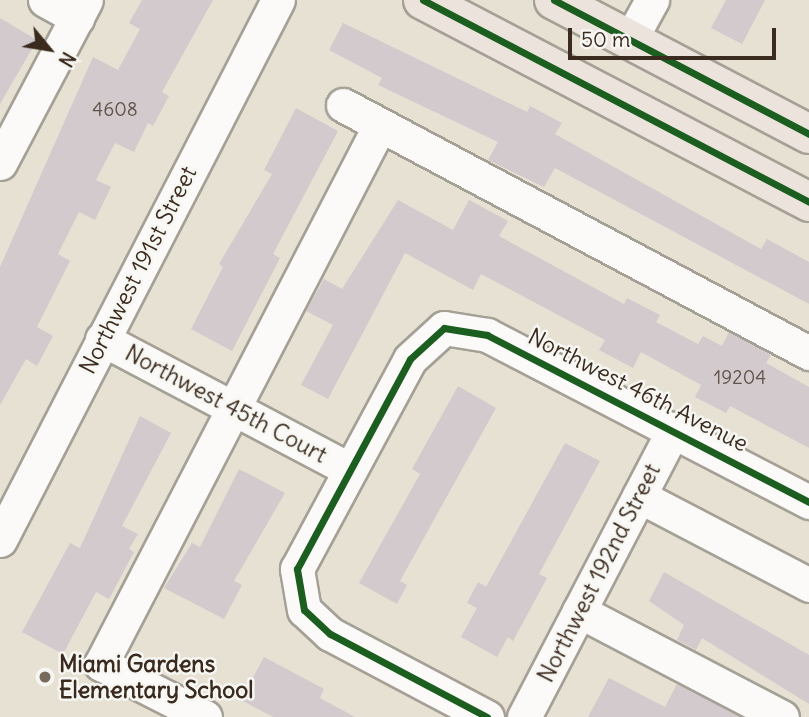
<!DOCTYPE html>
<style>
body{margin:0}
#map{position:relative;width:809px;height:717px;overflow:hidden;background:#e6e1d3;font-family:Delius,sans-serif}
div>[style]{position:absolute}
.building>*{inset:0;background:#d2cacc}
.roads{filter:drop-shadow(2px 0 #a5a096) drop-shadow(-2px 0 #a5a096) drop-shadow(0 2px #a5a096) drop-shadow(0 -2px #a5a096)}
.minor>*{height:33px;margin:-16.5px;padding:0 16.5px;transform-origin:16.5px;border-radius:16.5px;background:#fbfaf8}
.major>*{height:38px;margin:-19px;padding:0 19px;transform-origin:19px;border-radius:19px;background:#ece4dc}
.cycleway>*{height:7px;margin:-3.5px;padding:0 3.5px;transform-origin:3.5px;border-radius:3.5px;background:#1b5e20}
.dots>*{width:19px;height:19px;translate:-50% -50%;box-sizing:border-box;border:4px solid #f6f6f2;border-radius:50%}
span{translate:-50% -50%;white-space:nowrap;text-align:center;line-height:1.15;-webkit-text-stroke:5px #f6f6f2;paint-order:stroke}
.number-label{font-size:19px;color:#61524a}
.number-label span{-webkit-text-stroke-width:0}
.street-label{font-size:23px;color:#3b2a1e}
.poi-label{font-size:23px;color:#3b2a1e;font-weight:700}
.left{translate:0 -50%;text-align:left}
.north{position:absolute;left:14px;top:14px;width:70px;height:70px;-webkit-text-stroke:5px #f6f6f2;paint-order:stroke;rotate:120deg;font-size:19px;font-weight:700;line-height:28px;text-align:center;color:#3b2a1e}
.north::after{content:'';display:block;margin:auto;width:24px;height:32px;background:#3b2a1e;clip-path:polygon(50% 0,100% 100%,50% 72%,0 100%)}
.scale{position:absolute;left:568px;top:28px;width:208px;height:32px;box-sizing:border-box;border:4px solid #3b2a1e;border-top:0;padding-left:9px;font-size:21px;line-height:24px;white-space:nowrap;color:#3b2a1e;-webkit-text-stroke:5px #f6f6f2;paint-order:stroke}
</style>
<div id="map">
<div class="building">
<div style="clip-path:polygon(142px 0,213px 0,162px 92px,169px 96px,153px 126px,148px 123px,134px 152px,115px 143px,96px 180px,111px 187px,95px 220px,79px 212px,58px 254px,70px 261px,37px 327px,53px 336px,37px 366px,26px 359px,0 405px,0 267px,93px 57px,118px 70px,140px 29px,129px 23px)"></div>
<div style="clip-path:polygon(726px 0,765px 0,742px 44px,711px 28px)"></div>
<div style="clip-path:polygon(0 18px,37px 40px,0 104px)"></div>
<div style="clip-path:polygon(343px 23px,527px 112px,530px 106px,562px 123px,555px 134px,761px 249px,767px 239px,809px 262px,809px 304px,555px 168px,544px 187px,488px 160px,498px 142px,378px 85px,382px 78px,329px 50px)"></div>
<div style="clip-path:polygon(296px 108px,338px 131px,273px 254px,280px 258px,232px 351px,191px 329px,223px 267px,219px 264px,272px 174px,264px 170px)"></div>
<div style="clip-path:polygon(398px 200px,453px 230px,469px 200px,508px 221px,499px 236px,624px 304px,627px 298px,660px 315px,656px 322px,698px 344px,703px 336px,722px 346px,729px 332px,771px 355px,766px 363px,809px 387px,809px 448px,730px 406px,726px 413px,695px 397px,701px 385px,641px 352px,633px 368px,599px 350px,605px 340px,481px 274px,473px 290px,405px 253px,328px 399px,301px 385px,333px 325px,306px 311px,324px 279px,342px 289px)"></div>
<div style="clip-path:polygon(458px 386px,496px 408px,400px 581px,407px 585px,397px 604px,359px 583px,420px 474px,412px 469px)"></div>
<div style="clip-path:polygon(140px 416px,171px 433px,122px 526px,138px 534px,129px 549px,134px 552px,109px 599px,96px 592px,63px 654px,22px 632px,70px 543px,80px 548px)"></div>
<div style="clip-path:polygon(565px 443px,600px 461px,539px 574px,547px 578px,513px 641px,508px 637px,497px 657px,461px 637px,477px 608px,467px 603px,478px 582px,486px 587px)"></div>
<div style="clip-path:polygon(239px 469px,285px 493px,234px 581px,242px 585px,224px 619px,164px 588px,192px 543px,200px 547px)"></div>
<div style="clip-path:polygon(664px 572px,809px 655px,809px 704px,702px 638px,696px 650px,677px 640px,684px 625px,649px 601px)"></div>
<div style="clip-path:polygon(264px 657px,324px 689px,320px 698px,355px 717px,273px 717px,241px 700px)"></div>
<div style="clip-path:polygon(609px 678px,665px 707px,677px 684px,740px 717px,588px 717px)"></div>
</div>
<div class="roads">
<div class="minor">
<div style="left:45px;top:0;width:37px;rotate:29deg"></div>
<div style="left:630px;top:40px;width:46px;rotate:-61.2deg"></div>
<div style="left:343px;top:105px;width:528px;rotate:28.02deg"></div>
<div style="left:0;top:163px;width:184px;rotate:-62.2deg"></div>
<div style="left:102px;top:339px;width:280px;rotate:27.8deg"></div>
<div style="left:639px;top:496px;width:192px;rotate:27.6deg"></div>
<div style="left:0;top:540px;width:607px;rotate:-62.76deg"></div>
<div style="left:579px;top:611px;width:229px;rotate:27.6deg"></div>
<div style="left:205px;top:717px;width:117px;rotate:-153deg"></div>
<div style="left:101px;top:664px;width:607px;rotate:-62.63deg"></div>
<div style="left:487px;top:717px;width:178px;rotate:-152.1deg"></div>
<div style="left:330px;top:634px;width:35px;rotate:-137deg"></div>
<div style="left:304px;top:610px;width:42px;rotate:-99.7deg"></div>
<div style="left:297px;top:569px;width:238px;rotate:-61.7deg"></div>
<div style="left:410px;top:359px;width:46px;rotate:-42.4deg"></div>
<div style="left:444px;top:328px;width:44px;rotate:9.2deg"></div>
<div style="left:487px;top:335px;width:363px;rotate:27.4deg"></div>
<div style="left:524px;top:717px;width:325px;rotate:-62.5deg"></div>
</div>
<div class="major">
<div style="left:423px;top:0;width:436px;rotate:27.6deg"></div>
<div style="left:554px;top:0;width:288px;rotate:27.7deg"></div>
</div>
</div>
<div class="cycleway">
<div style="left:423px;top:0;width:436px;rotate:27.6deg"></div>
<div style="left:554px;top:0;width:288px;rotate:27.7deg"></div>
<div style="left:487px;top:717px;width:178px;rotate:-152.1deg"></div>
<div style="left:330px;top:634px;width:35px;rotate:-137deg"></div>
<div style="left:304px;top:610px;width:42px;rotate:-99.7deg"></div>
<div style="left:297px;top:569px;width:238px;rotate:-61.7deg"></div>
<div style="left:410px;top:359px;width:46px;rotate:-42.4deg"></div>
<div style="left:444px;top:328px;width:44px;rotate:9.2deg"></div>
<div style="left:487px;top:335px;width:363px;rotate:27.4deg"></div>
</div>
<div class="dots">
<div style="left:45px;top:677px;background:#776a5d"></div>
</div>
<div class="number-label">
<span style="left:115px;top:110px">4608</span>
<span style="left:740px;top:378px">19204</span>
</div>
<div class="street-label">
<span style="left:138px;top:270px;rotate:-63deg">Northwest 191st Street</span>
<span style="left:638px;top:390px;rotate:27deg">Northwest 46th Avenue</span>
<span style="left:226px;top:404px;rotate:28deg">Northwest 45th Court</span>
<span style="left:599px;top:573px;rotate:-63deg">Northwest 192nd Street</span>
</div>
<div class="poi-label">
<span class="left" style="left:59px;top:677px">Miami Gardens<br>Elementary School</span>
</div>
<div class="north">N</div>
<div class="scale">50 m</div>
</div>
